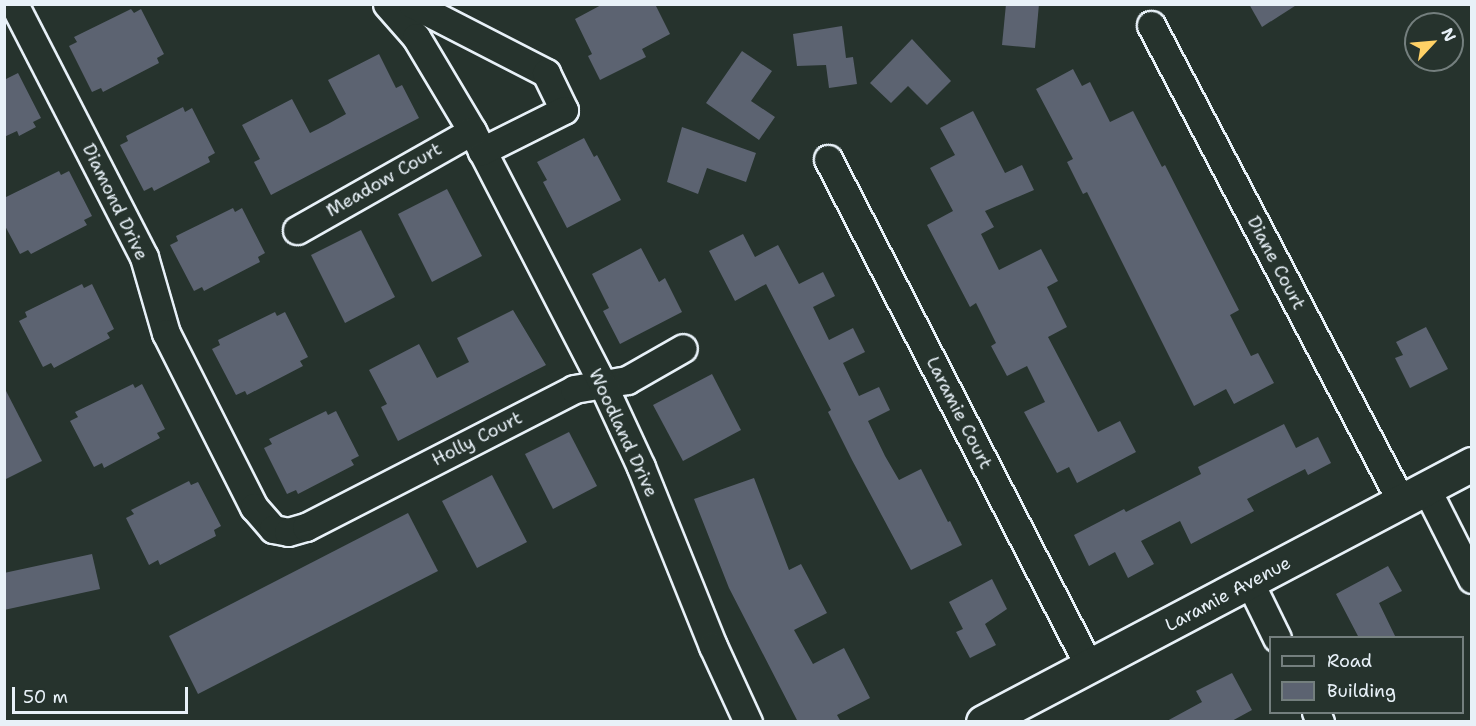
<!DOCTYPE html>
<style>
body{margin:0}
#map{position:relative;width:1476px;height:726px;overflow:hidden;background:#26332d;font-family:"Shantell Sans",sans-serif}
div>[style]{position:absolute}
.building>*{inset:0;background:#5c6371}
.roads{filter:drop-shadow(2px 0 #e8f1f8) drop-shadow(-2px 0 #e8f1f8) drop-shadow(0 2px #e8f1f8) drop-shadow(0 -2px #e8f1f8)}
.street>*{height:27px;margin:-13.5px;padding:0 13.5px;transform-origin:13.5px;border-radius:13.5px;background:#26332d}
.secondary>*{height:33px;margin:-16.5px;padding:0 16.5px;transform-origin:16.5px;border-radius:16.5px;background:#26332d}
span{translate:-50% -50%;white-space:nowrap;text-align:center;line-height:1.15;-webkit-text-stroke:5px #26332d;paint-order:stroke}
.street-label{font-size:18px;color:#e8f1f8}
.frame{position:absolute;inset:0;border:6px solid #e8f1f8;pointer-events:none}
.legend{position:absolute;left:1269px;top:636px;width:195px;height:78px;box-sizing:border-box;background:#26332d;border:2px solid #747f7e;margin:0;padding:8px 10px;list-style:none;font-size:18px;color:#e8f1f8}
.legend li{display:flex;align-items:center;gap:12px;height:30px}
.legend b{width:30px;border:2px solid #747f7e}
.north{position:absolute;left:1404px;top:12px;width:60px;height:60px;box-sizing:border-box;background:#26332d;border:2px solid #747f7e;border-radius:50%;rotate:64deg;font-size:16px;font-weight:700;line-height:24px;text-align:center;color:#e8f1f8}
.north::after{content:'';display:block;margin:auto;width:21px;height:27px;background:#ffd166;clip-path:polygon(50% 0,100% 100%,50% 72%,0 100%)}
.scale{position:absolute;left:12px;top:687px;width:176px;height:27px;box-sizing:border-box;border:3px solid #e8f1f8;border-top:0;padding-left:8px;font-size:18px;line-height:21px;white-space:nowrap;color:#e8f1f8;-webkit-text-stroke:4px #26332d;paint-order:stroke}
</style>
<div id="map">
<div class="building">
<div style="clip-path:polygon(603px 4px,655px 4px,670px 34px,642px 49px,646px 57px,600px 80px,588px 56px,592px 54px,575px 19px)"></div>
<div style="clip-path:polygon(1006px 4px,1039px 4px,1035px 48px,1002px 45px)"></div>
<div style="clip-path:polygon(1249px 4px,1298px 4px,1262px 27px)"></div>
<div style="clip-path:polygon(131px 9px,134px 13px,141px 9px,164px 54px,157px 58px,159px 63px,103px 92px,101px 88px,92px 92px,69px 46px,77px 42px,74px 37px)"></div>
<div style="clip-path:polygon(842px 26px,846px 58px,853px 57px,857px 84px,829px 88px,826px 65px,797px 66px,793px 34px)"></div>
<div style="clip-path:polygon(912px 39px,951px 81px,927px 105px,908px 86px,891px 103px,870px 83px)"></div>
<div style="clip-path:polygon(742px 51px,772px 71px,751px 101px,775px 117px,759px 140px,706px 103px)"></div>
<div style="clip-path:polygon(379px 54px,396px 88px,402px 85px,419px 118px,271px 195px,254px 162px,260px 159px,242px 125px,292px 99px,310px 133px,328px 124px,346px 114px,328px 80px)"></div>
<div style="clip-path:polygon(1073px 69px,1082px 86px,1090px 82px,1110px 122px,1133px 111px,1162px 167px,1165px 165px,1239px 310px,1230px 315px,1251px 356px,1258px 353px,1274px 383px,1234px 404px,1226px 389px,1194px 406px,1087px 192px,1083px 194px,1067px 162px,1073px 159px,1036px 89px)"></div>
<div style="clip-path:polygon(18px 73px,41px 118px,33px 122px,36px 127px,19px 136px,17px 131px,4px 137px,4px 80px)"></div>
<div style="clip-path:polygon(183px 107px,185px 112px,192px 108px,215px 153px,208px 157px,210px 162px,154px 191px,152px 187px,144px 191px,120px 145px,128px 141px,126px 136px)"></div>
<div style="clip-path:polygon(973px 111px,1005px 173px,1022px 165px,1034px 190px,985px 211px,994px 227px,981px 234px,999px 270px,1041px 249px,1058px 281px,1047px 287px,1067px 327px,1048px 337px,1098px 432px,1120px 421px,1136px 452px,1077px 483px,1069px 467px,1057px 473px,1024px 412px,1045px 402px,1027px 366px,1007px 376px,991px 346px,996px 343px,976px 303px,970px 307px,927px 225px,953px 211px,930px 168px,955px 155px,940px 128px)"></div>
<div style="clip-path:polygon(682px 127px,756px 153px,746px 182px,707px 168px,698px 194px,667px 182px)"></div>
<div style="clip-path:polygon(584px 138px,594px 157px,597px 155px,621px 200px,567px 228px,543px 182px,547px 180px,537px 162px)"></div>
<div style="clip-path:polygon(59px 171px,61px 175px,69px 171px,92px 216px,84px 220px,87px 225px,31px 254px,28px 250px,20px 254px,4px 224px,4px 198px)"></div>
<div style="clip-path:polygon(447px 189px,482px 256px,432px 282px,398px 214px)"></div>
<div style="clip-path:polygon(233px 208px,235px 212px,242px 208px,265px 253px,258px 257px,260px 262px,204px 291px,202px 287px,194px 291px,170px 245px,178px 241px,176px 236px)"></div>
<div style="clip-path:polygon(361px 230px,395px 297px,345px 323px,311px 255px)"></div>
<div style="clip-path:polygon(743px 234px,755px 257px,778px 245px,799px 284px,823px 272px,835px 296px,813px 307px,829px 340px,853px 328px,865px 352px,843px 363px,859px 396px,879px 387px,890px 410px,868px 421px,885px 456px,899px 480px,921px 469px,948px 522px,950px 521px,962px 545px,911px 570px,852px 460px,828px 412px,831px 410px,766px 284px,735px 301px,709px 251px)"></div>
<div style="clip-path:polygon(641px 248px,659px 282px,665px 278px,682px 312px,620px 344px,603px 311px,609px 308px,592px 274px)"></div>
<div style="clip-path:polygon(82px 284px,84px 288px,92px 284px,114px 329px,107px 333px,110px 338px,54px 368px,51px 363px,43px 367px,19px 321px,27px 317px,25px 312px)"></div>
<div style="clip-path:polygon(513px 310px,546px 365px,398px 441px,381px 407px,387px 404px,369px 370px,419px 344px,437px 378px,469px 362px,457px 338px)"></div>
<div style="clip-path:polygon(275px 312px,277px 316px,285px 312px,308px 357px,300px 361px,303px 366px,247px 395px,245px 391px,236px 395px,212px 349px,220px 345px,218px 340px)"></div>
<div style="clip-path:polygon(1426px 327px,1448px 369px,1410px 388px,1395px 358px,1403px 355px,1396px 342px)"></div>
<div style="clip-path:polygon(712px 374px,741px 430px,683px 461px,653px 405px)"></div>
<div style="clip-path:polygon(133px 384px,135px 388px,142px 384px,165px 429px,157px 433px,160px 438px,104px 468px,102px 463px,94px 467px,70px 421px,78px 417px,75px 412px)"></div>
<div style="clip-path:polygon(4px 387px,42px 461px,4px 480px)"></div>
<div style="clip-path:polygon(326px 411px,328px 415px,336px 411px,359px 456px,351px 460px,354px 465px,298px 494px,296px 490px,287px 494px,264px 448px,272px 444px,269px 439px)"></div>
<div style="clip-path:polygon(1284px 424px,1296px 448px,1318px 437px,1331px 463px,1308px 475px,1305px 469px,1247px 499px,1254px 511px,1191px 544px,1180px 521px,1141px 541px,1154px 564px,1128px 578px,1115px 552px,1089px 566px,1074px 535px,1124px 509px,1126px 512px,1201px 474px,1198px 467px)"></div>
<div style="clip-path:polygon(569px 432px,597px 486px,553px 509px,525px 454px)"></div>
<div style="clip-path:polygon(492px 475px,527px 542px,477px 568px,442px 501px)"></div>
<div style="clip-path:polygon(754px 478px,789px 570px,801px 564px,827px 613px,794px 630px,813px 664px,844px 648px,870px 698px,837px 715px,841px 722px,798px 722px,729px 588px,694px 499px)"></div>
<div style="clip-path:polygon(189px 481px,191px 485px,198px 482px,221px 526px,214px 530px,216px 536px,160px 565px,158px 560px,149px 565px,126px 518px,134px 514px,131px 510px)"></div>
<div style="clip-path:polygon(408px 513px,438px 571px,198px 694px,169px 636px)"></div>
<div style="clip-path:polygon(92px 554px,100px 589px,4px 610px,4px 573px)"></div>
<div style="clip-path:polygon(1388px 566px,1402px 591px,1379px 603px,1396px 638px,1359px 638px,1336px 594px)"></div>
<div style="clip-path:polygon(992px 579px,1007px 609px,985px 624px,996px 645px,970px 658px,956px 632px,963px 629px,949px 602px)"></div>
<div style="clip-path:polygon(1232px 673px,1252px 710px,1230px 722px,1165px 722px,1202px 702px,1196px 691px)"></div>
</div>
<div class="roads">
<div class="street">
<div style="left:14px;top:4px;width:284px;rotate:62.8deg"></div>
<div style="left:144px;top:257px;width:79px;rotate:73.9deg"></div>
<div style="left:166px;top:333px;width:195px;rotate:63.2deg"></div>
<div style="left:254px;top:507px;width:29px;rotate:49deg"></div>
<div style="left:273px;top:529px;width:15px;rotate:11deg"></div>
<div style="left:288px;top:532px;width:19px;rotate:-16deg"></div>
<div style="left:306px;top:527px;width:301px;rotate:-27.2deg"></div>
<div style="left:574px;top:389px;width:54px;rotate:-9.6deg"></div>
<div style="left:627px;top:380px;width:64px;rotate:-29.7deg"></div>
<div style="left:387px;top:4px;width:44px;rotate:48.7deg"></div>
<div style="left:416px;top:37px;width:109px;rotate:59.2deg"></div>
<div style="left:472px;top:131px;width:286px;rotate:62.7deg"></div>
<div style="left:603px;top:385px;width:90px;rotate:65.1deg"></div>
<div style="left:641px;top:467px;width:193px;rotate:68.1deg"></div>
<div style="left:713px;top:646px;width:84px;rotate:65.3deg"></div>
<div style="left:412px;top:4px;width:151px;rotate:27.2deg"></div>
<div style="left:546px;top:73px;width:41px;rotate:64.1deg"></div>
<div style="left:564px;top:110px;width:92px;rotate:153.4deg"></div>
<div style="left:1151px;top:25px;width:538px;rotate:62.29deg"></div>
<div style="left:828px;top:159px;width:570px;rotate:62.76deg"></div>
<div style="left:297px;top:230px;width:201px;rotate:-29.5deg"></div>
<div style="left:1426px;top:488px;width:102px;rotate:63.2deg"></div>
<div style="left:1250px;top:583px;width:61px;rotate:63.9deg"></div>
<div style="left:1316px;top:712px;width:11px;rotate:68deg"></div>
</div>
<div class="secondary">
<div style="left:983px;top:722px;width:553px;rotate:-27.82deg"></div>
</div>
</div>
<div class="street-label">
<span style="left:384px;top:180px;rotate:-30deg">Meadow Court</span>
<span style="left:115px;top:202px;rotate:64deg">Diamond Drive</span>
<span style="left:1276px;top:263px;rotate:62deg">Diane Court</span>
<span style="left:959px;top:413px;rotate:63deg">Laramie Court</span>
<span style="left:623px;top:433px;rotate:65deg">Woodland Drive</span>
<span style="left:477px;top:439px;rotate:-27deg">Holly Court</span>
<span style="left:1228px;top:594px;rotate:-28deg">Laramie Avenue</span>
</div>
<div class="frame"></div>
<ul class="legend">
<li><b style="height:8px;background:#26332d"></b>Road</li>
<li><b style="height:16px;background:#5c6371"></b>Building</li>
</ul>
<div class="north">N</div>
<div class="scale">50 m</div>
</div>
